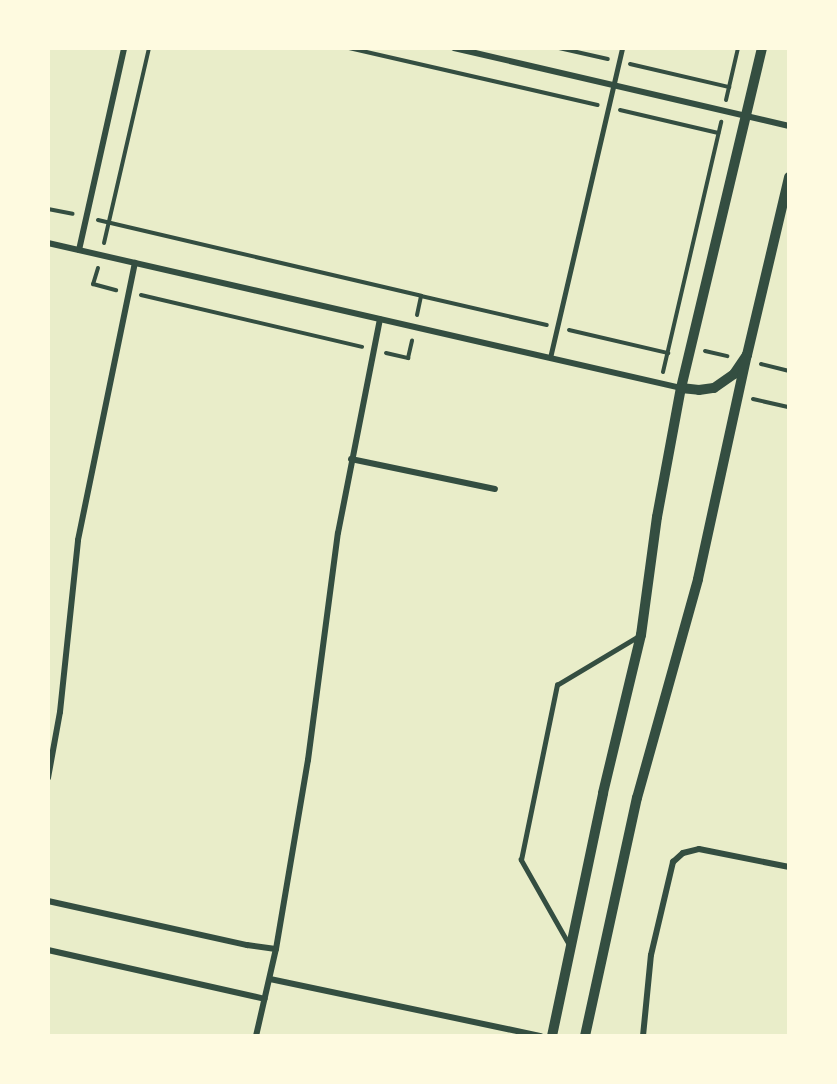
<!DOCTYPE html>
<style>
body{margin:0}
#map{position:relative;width:837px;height:1084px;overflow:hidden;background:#e9edc9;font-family:Helvetica,sans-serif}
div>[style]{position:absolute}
.path>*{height:4px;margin:-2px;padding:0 2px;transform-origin:2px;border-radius:2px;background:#344e41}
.service>*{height:4.5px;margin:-2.25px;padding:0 2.25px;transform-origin:2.25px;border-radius:2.25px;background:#344e41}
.minor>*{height:6px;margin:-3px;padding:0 3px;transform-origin:3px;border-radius:3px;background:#344e41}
.tertiary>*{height:10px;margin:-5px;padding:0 5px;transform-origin:5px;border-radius:5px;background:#344e41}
span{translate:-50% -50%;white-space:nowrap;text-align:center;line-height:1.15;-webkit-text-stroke:4.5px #fefae0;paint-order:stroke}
.frame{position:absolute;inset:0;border:50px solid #fefae0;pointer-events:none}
</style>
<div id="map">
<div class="path">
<div style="left:349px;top:48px;width:255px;rotate:12.9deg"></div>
<div style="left:559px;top:48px;width:50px;rotate:12.7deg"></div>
<div style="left:630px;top:64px;width:102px;rotate:13.1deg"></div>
<div style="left:726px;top:100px;width:53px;rotate:-77deg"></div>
<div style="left:620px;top:110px;width:101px;rotate:13.2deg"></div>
<div style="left:48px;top:209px;width:25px;rotate:11deg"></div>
<div style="left:98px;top:220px;width:332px;rotate:13.2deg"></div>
<div style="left:104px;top:243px;width:200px;rotate:-77deg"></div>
<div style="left:98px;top:268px;width:17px;rotate:107deg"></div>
<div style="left:93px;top:284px;width:24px;rotate:15deg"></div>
<div style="left:141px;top:295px;width:227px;rotate:13.2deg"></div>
<div style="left:417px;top:315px;width:19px;rotate:-78deg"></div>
<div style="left:421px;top:296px;width:129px;rotate:13deg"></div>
<div style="left:569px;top:330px;width:102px;rotate:13.1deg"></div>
<div style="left:705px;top:351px;width:23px;rotate:13deg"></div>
<div style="left:386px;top:353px;width:23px;rotate:13deg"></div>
<div style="left:408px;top:358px;width:18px;rotate:-77deg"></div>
<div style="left:761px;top:364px;width:29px;rotate:14deg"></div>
<div style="left:663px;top:372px;width:257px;rotate:-76.9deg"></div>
<div style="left:753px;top:399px;width:37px;rotate:13deg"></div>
</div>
<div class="service">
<div style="left:550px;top:358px;width:318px;rotate:-76.9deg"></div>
<div style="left:569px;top:945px;width:98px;rotate:-119.5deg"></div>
<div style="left:521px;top:860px;width:179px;rotate:-78.4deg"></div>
<div style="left:557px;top:685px;width:96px;rotate:-30.9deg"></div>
</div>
<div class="minor">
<div style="left:454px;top:48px;width:344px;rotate:13.1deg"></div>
<div style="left:48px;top:243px;width:649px;rotate:12.9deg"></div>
<div style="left:79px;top:250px;width:207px;rotate:-77.4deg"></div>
<div style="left:351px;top:459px;width:147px;rotate:11.8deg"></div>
<div style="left:48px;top:778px;width:67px;rotate:-79.7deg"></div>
<div style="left:60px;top:712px;width:173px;rotate:-84deg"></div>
<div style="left:78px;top:540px;width:283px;rotate:-78.4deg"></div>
<div style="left:48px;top:901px;width:204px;rotate:12.5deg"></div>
<div style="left:247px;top:945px;width:29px;rotate:8deg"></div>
<div style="left:48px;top:950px;width:222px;rotate:12.7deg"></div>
<div style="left:270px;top:979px;width:277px;rotate:11.9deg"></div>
<div style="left:256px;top:1036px;width:89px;rotate:-77.1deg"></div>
<div style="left:276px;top:949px;width:192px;rotate:-80.4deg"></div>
<div style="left:308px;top:760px;width:229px;rotate:-82.5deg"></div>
<div style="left:338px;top:533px;width:218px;rotate:-78.9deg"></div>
<div style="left:643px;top:1036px;width:81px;rotate:-84.4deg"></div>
<div style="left:651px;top:955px;width:96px;rotate:-76.7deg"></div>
<div style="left:673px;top:862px;width:13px;rotate:-42deg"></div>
<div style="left:683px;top:853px;width:16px;rotate:-14deg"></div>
<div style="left:699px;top:849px;width:92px;rotate:11.3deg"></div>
</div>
<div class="tertiary">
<div style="left:681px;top:388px;width:18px;rotate:6deg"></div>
<div style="left:699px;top:390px;width:15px;rotate:-8deg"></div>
<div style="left:714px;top:388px;width:24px;rotate:-35deg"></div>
<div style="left:734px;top:374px;width:23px;rotate:-56deg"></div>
<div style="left:747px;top:355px;width:183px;rotate:-76.7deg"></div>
<div style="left:552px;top:1036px;width:248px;rotate:-78.1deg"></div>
<div style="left:603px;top:793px;width:163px;rotate:-76.5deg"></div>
<div style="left:641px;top:635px;width:119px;rotate:-82.3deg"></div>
<div style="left:657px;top:517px;width:131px;rotate:-79.5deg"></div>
<div style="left:681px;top:388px;width:350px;rotate:-76.6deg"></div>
<div style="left:585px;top:1036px;width:244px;rotate:-77.7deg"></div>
<div style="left:637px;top:798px;width:227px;rotate:-74.4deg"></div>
<div style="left:698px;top:579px;width:229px;rotate:-77.7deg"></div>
</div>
<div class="frame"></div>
</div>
